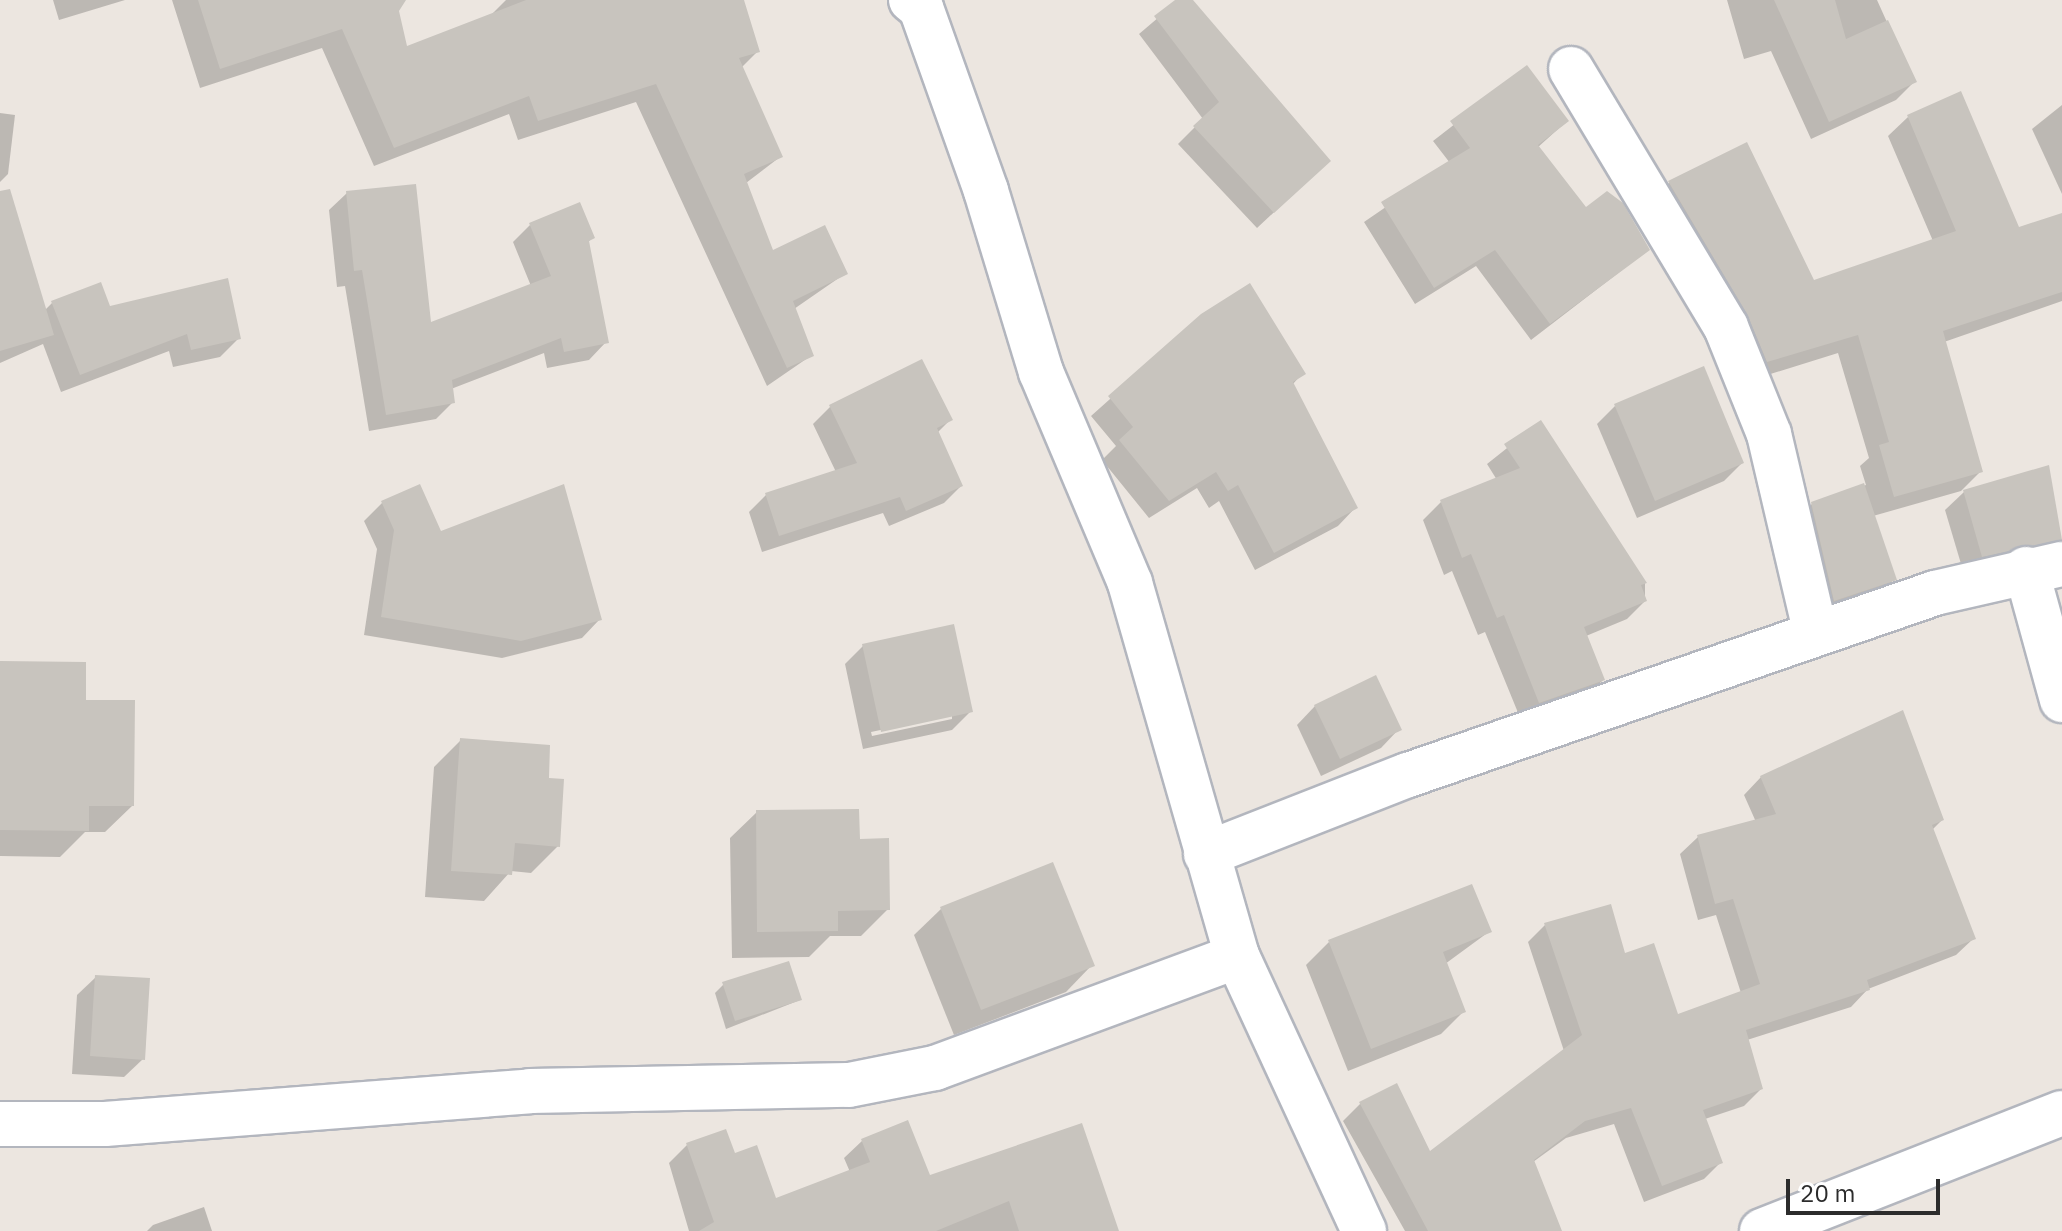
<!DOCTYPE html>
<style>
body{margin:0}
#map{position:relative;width:2062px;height:1231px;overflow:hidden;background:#ece6e0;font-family:"IBM Plex Sans",sans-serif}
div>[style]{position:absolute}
.shadow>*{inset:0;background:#0003}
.building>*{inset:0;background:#c8c4be}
.roads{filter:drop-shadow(2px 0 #b3b6be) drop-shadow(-2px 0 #b3b6be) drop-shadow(0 2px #b3b6be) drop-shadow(0 -2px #b3b6be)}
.minor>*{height:44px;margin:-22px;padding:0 22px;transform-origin:22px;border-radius:22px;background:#fff}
span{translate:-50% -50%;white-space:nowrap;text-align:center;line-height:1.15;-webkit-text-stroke:6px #fff;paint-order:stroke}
.scale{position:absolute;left:1786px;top:1179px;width:154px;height:36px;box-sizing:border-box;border:4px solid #2c2c2c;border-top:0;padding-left:10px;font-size:24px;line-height:28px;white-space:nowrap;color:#2c2c2c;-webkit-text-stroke:6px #fff;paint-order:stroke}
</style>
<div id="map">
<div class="shadow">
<div style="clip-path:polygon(53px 0,125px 0,59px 20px)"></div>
<div style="clip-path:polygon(172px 0,395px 0,405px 48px,490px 16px,506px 0,742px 0,758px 51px,741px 68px,780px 157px,746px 183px,772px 252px,846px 273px,794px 309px,812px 355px,767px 386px,636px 102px,518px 140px,509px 114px,374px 166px,322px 48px,200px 88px)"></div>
<div style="clip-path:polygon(1179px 0,1191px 0,1312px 177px,1257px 228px,1178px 144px,1203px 119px,1139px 34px)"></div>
<div style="clip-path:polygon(1727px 0,1877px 0,1914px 82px,1896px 100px,1811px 139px,1771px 51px,1744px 59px)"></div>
<div style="clip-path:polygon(1527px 68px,1567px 121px,1537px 148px,1585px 210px,1648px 250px,1531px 340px,1476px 266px,1415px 304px,1364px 222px,1450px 163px,1433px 141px)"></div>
<div style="clip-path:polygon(2062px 105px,2062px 194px,2032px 129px)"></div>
<div style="clip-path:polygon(0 113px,15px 115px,8px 174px,0 182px)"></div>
<div style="clip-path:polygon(1908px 117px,2018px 230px,2062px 216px,2062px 301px,1944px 342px,1981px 471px,1961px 491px,1873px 516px,1894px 579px,1876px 598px,1816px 618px,1793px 522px,1812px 504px,1866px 485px,1860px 466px,1869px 458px,1838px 353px,1748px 381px,1649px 202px,1669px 183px,1746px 144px,1813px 283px,1933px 241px,1888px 136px)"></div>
<div style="clip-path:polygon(347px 193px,429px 325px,531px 286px,513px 242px,530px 225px,592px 238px,587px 243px,606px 342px,589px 360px,547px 368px,544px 353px,451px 389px,453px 402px,436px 419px,369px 431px,345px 286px,337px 287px,329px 210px)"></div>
<div style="clip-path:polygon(0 256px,45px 310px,52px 303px,109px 308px,239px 338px,220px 357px,173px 367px,169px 351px,61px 392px,43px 344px,0 363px)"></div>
<div style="clip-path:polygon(1203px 316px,1303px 373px,1292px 385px,1356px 507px,1338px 526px,1255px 570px,1219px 501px,1209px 508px,1197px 488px,1149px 518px,1102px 460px,1116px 446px,1091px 416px)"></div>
<div style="clip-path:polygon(922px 361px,950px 420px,937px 433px,961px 486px,944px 503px,889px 526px,883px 513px,762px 552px,749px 512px,766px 495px,836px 472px,813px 424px,830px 407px)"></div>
<div style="clip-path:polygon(1615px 406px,1742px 463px,1724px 481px,1637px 518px,1597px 424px)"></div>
<div style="clip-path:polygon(1540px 422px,1645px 583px,1645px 601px,1627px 619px,1586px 636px,1603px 680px,1585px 698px,1521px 720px,1485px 632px,1478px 635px,1452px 571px,1444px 575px,1423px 520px,1441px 502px,1497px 480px,1487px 464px)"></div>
<div style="clip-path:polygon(2048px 467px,2062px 546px,1964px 574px,1945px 510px,1964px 492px)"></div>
<div style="clip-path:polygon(419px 487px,440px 534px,599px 620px,582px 638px,502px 658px,364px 635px,377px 549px,364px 521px,382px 503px)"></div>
<div style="clip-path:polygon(evenodd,863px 646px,971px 711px,952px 730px,863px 749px,845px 664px,863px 646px,952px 715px,952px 719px,872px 736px,871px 732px,952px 715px)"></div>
<div style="clip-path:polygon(0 663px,132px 806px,105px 832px,85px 832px,60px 857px,0 856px)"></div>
<div style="clip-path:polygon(1315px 706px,1399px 729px,1381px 748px,1321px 776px,1297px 725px)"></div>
<div style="clip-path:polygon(461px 740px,546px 780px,558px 846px,531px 873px,511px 871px,484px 901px,425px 897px,434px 767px)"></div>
<div style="clip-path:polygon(1761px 777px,1942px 820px,1932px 830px,1974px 938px,1956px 955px,1868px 989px,1851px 1007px,1747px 1040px,1761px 1089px,1744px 1106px,1705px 1119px,1721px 1162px,1704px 1179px,1644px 1202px,1614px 1124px,1566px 1138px,1533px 1162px,1559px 1231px,1405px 1231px,1343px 1121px,1361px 1103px,1429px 1154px,1564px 1051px,1528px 942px,1545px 925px,1623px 955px,1676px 1017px,1741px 993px,1716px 915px,1698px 920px,1680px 854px,1698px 837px,1756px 822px,1744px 795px)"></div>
<div style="clip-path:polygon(757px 812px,858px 841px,888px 909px,861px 936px,830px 936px,809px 957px,732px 958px,730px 838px)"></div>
<div style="clip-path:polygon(1052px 864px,1092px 965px,1066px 992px,954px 1035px,914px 935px,941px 909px)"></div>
<div style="clip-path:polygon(1490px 931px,1445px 964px,1464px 1011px,1441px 1034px,1348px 1071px,1306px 965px,1329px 942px)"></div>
<div style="clip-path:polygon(96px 977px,143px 1059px,124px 1077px,72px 1074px,77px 995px)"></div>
<div style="clip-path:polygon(724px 984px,800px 1000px,726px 1029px,715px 993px)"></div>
<div style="clip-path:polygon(1080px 1126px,1101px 1231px,689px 1231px,669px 1163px,687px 1145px,734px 1156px,775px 1200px,850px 1172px,844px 1158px,863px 1140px,928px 1178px)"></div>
<div style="clip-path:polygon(204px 1207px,212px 1231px,147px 1231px,153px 1225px)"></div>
</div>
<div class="building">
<div style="clip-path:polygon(198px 0,406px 0,399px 11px,407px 46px,526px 0,744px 0,760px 52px,739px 58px,783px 157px,744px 174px,773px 250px,825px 225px,848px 274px,793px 301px,814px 356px,787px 368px,656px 84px,538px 121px,529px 96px,394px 148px,342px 29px,220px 69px)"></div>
<div style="clip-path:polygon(1175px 0,1193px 0,1331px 161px,1274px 213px,1193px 126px,1219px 102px,1154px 16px)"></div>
<div style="clip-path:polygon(1774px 0,1835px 0,1846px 39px,1888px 20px,1917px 82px,1829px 122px)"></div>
<div style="clip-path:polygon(1527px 65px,1569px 121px,1538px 145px,1586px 207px,1607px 191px,1623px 203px,1650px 250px,1550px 324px,1495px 250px,1434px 288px,1381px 202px,1470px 148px,1450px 121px)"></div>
<div style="clip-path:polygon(1961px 91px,2019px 227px,2062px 213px,2062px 292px,1943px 331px,1983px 472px,1894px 497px,1879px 445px,1889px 442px,1858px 335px,1767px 362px,1747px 314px,1668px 181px,1747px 142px,1814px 280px,1956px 231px,1907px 115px)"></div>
<div style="clip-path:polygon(416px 184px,431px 322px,551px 276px,529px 223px,580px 202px,595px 238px,589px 241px,609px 343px,564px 352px,561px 338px,452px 380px,455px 403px,386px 415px,362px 270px,354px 271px,346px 191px)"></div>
<div style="clip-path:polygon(10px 189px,54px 335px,0 351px,0 191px)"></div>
<div style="clip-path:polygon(228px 278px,241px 339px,191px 350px,187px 334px,80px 375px,51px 301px,101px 282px,110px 306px)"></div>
<div style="clip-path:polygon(1250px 283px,1306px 374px,1293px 382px,1358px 508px,1274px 553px,1238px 485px,1228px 491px,1216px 472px,1169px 501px,1119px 440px,1133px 427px,1108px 396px,1201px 314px)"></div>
<div style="clip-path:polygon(922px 359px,953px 420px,937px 428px,963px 486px,906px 511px,900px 497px,779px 536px,765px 493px,857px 463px,829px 405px)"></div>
<div style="clip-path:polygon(1704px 366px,1744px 463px,1655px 501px,1614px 404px)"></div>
<div style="clip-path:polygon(1541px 420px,1647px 583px,1641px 585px,1647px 601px,1584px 627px,1605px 680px,1539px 703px,1504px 615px,1497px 618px,1471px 554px,1462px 558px,1440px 500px,1520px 468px,1504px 444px)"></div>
<div style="clip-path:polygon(2049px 465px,2062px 540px,1982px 557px,1963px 490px)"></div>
<div style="clip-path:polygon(1864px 483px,1897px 580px,1834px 601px,1811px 502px)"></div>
<div style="clip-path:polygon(420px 484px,441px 531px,564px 484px,602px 620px,521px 641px,381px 617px,394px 530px,381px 501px)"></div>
<div style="clip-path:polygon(954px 624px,973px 712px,881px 732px,862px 644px)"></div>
<div style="clip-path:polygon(0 661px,86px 662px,86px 700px,135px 700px,134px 806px,89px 806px,89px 831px,0 830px)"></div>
<div style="clip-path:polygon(1376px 675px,1402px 730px,1340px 759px,1314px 705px)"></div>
<div style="clip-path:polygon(1903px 710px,1944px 820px,1932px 825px,1976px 939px,1867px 980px,1870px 990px,1746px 1030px,1763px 1089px,1703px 1110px,1723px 1163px,1662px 1186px,1631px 1108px,1585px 1121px,1534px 1160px,1562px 1231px,1428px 1231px,1359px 1102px,1397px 1083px,1430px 1151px,1582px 1035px,1544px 923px,1611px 904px,1625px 953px,1654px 943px,1678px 1014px,1760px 984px,1733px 899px,1715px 904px,1697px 835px,1776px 814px,1760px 776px)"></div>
<div style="clip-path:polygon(460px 738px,550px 745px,549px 778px,564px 779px,560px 847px,515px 843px,512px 875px,451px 871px)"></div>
<div style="clip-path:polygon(859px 809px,860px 839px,889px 838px,890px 910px,838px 911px,838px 931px,757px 932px,756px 810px)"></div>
<div style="clip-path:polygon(1053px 862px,1095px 966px,981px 1010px,940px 907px)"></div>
<div style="clip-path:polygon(1472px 884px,1492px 932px,1443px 952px,1466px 1012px,1371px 1049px,1328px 940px)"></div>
<div style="clip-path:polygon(789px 961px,802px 1000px,735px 1021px,722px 982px)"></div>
<div style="clip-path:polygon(95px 975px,150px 978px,145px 1060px,90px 1056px)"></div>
<div style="clip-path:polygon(908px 1120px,930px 1175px,1082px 1123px,1119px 1231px,1019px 1231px,1009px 1201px,936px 1231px,699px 1231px,714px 1222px,686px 1143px,726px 1129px,735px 1153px,757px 1145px,776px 1198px,870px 1162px,861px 1139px)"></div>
</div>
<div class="roads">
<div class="minor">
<div style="left:911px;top:0;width:13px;rotate:39deg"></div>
<div style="left:921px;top:8px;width:194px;rotate:70.4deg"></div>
<div style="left:986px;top:191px;width:189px;rotate:73.1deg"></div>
<div style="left:1041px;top:372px;width:229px;rotate:67.1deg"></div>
<div style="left:1130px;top:583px;width:388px;rotate:74deg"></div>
<div style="left:1237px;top:956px;width:303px;rotate:65.2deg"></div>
<div style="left:1571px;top:69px;width:301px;rotate:59deg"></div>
<div style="left:1726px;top:327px;width:115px;rotate:68.1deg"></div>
<div style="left:1769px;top:434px;width:205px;rotate:76.8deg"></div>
<div style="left:2026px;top:569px;width:136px;rotate:74.6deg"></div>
<div style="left:1206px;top:854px;width:217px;rotate:-21.4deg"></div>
<div style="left:1408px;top:775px;width:558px;rotate:-19.05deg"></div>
<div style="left:1935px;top:593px;width:130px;rotate:-12.9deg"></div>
<div style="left:0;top:1124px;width:105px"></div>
<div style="left:105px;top:1124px;width:426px;rotate:-4.4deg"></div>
<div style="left:530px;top:1091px;width:319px;rotate:-1.1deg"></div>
<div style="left:849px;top:1085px;width:88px;rotate:-11.2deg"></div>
<div style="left:935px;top:1068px;width:322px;rotate:-20.3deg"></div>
<div style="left:1762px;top:1231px;width:322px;rotate:-21.5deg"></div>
</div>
</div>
<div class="scale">20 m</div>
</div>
